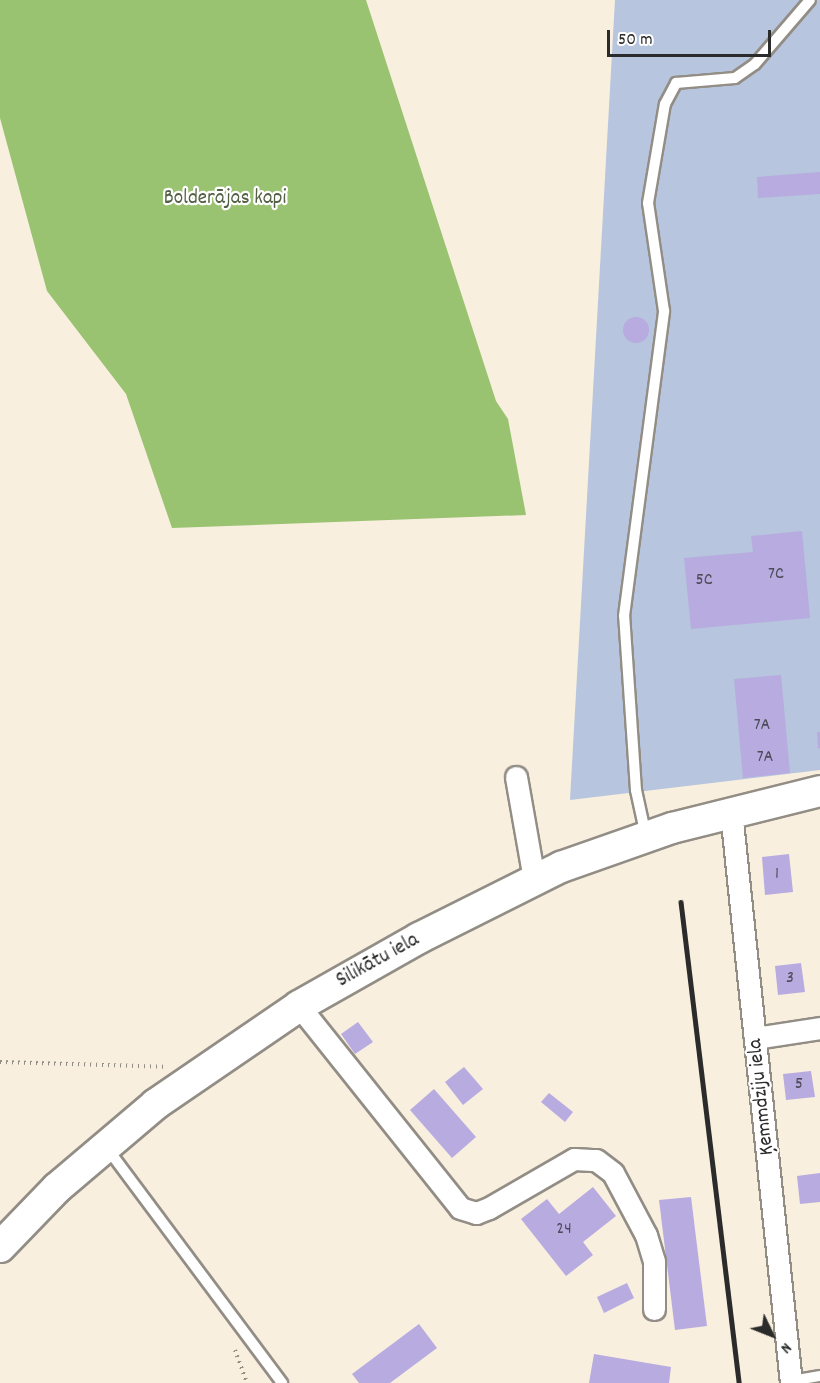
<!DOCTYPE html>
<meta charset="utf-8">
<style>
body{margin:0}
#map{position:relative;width:820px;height:1383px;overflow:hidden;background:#f8efdf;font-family:Dekko,sans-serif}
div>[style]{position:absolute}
.industrial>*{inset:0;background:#b7c5de}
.green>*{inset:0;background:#99c370}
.building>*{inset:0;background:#b7abe0}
.round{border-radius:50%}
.path>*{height:4px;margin-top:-2px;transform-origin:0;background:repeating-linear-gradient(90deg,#928d85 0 1.5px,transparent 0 6px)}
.roads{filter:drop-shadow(2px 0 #928d85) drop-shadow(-2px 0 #928d85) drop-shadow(0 2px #928d85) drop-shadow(0 -2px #928d85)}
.lane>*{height:10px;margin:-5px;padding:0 5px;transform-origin:5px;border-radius:5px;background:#fff}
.street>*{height:21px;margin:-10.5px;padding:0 10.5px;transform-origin:10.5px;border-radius:10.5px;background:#fff}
.secondary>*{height:30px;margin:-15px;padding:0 15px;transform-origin:15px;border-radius:15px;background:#fff}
.rail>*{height:4.5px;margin:-2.25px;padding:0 2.25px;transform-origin:2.25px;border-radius:2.25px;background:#2b2b2b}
span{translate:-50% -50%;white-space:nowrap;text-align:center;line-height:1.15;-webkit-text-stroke:4.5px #fff;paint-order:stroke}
.number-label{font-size:18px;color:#4e4b58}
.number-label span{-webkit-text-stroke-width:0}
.park-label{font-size:21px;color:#526043}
.street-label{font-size:21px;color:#2b2b2b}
.north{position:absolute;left:742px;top:1305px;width:60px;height:60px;-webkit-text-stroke:4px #fff;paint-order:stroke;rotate:133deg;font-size:16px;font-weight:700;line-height:24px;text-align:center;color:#2b2b2b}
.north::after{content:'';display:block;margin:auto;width:21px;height:27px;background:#2b2b2b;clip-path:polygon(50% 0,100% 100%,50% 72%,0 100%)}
.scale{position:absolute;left:607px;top:30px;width:164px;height:27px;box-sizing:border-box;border:3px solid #2b2b2b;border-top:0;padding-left:8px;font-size:18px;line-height:21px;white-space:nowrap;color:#2b2b2b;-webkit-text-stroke:4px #fff;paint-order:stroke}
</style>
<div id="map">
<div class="industrial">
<div style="clip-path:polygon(615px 0,820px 0,820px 770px,570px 800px)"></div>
</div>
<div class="green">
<div style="clip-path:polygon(0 0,366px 0,496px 401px,508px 419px,526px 515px,172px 528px,126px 394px,47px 291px,0 118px)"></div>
</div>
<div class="building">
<div style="clip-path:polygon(820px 172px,820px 194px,758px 198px,757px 177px)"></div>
<div class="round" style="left:623px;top:317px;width:26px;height:26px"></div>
<div style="clip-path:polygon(802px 531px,810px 618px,691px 629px,684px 558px,753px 552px,751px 536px)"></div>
<div style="clip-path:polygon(781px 675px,790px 773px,743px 778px,734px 679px)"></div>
<div style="clip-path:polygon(817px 732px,820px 732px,820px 748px,818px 749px)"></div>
<div style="clip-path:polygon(789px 854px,793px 892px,765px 895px,762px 857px)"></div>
<div style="clip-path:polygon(801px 963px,805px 992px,778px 995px,775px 966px)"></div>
<div style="clip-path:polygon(358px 1022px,373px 1042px,355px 1054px,341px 1034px)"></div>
<div style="clip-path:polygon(464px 1067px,483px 1089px,463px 1105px,445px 1082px)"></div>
<div style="clip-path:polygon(811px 1071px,815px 1097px,786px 1100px,783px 1074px)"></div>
<div style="clip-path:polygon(434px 1089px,476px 1137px,452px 1158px,410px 1110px)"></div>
<div style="clip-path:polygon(549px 1093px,573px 1112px,565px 1122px,541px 1102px)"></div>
<div style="clip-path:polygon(820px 1173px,820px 1202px,800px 1204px,797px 1176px)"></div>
<div style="clip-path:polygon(593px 1187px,616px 1216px,583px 1242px,593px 1255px,566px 1276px,521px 1219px,547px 1199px,559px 1214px)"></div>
<div style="clip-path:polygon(691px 1197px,707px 1326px,675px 1330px,659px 1200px)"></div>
<div style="clip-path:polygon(627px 1283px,634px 1298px,604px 1313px,597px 1297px)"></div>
<div style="clip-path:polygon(419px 1324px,437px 1348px,390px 1383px,359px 1383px,352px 1374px)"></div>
<div style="clip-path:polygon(594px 1354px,671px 1367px,669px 1383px,589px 1383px)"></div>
</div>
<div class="path">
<div style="left:0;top:1062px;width:164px;rotate:1.7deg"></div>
<div style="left:235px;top:1350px;width:35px;rotate:70deg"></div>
</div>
<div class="roads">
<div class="lane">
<div style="left:646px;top:836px;width:47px;rotate:-102.3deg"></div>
<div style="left:636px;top:790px;width:174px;rotate:-93.9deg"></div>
<div style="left:624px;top:616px;width:308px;rotate:-82.5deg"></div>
<div style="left:664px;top:311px;width:109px;rotate:-98.4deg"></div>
<div style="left:648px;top:203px;width:100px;rotate:-80.3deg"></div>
<div style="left:665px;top:104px;width:24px;rotate:-62deg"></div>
<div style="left:676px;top:83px;width:59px;rotate:-4.8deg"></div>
<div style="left:735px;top:78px;width:24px;rotate:-35deg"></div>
<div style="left:755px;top:64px;width:84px;rotate:-49.3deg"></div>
<div style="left:107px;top:1148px;width:293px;rotate:53.3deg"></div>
<div style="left:791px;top:1381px;width:29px;rotate:-10deg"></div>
</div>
<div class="street">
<div style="left:516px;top:777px;width:104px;rotate:80deg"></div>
<div style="left:731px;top:812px;width:574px;rotate:84deg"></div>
<div style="left:299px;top:1006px;width:258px;rotate:51.4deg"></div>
<div style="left:460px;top:1208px;width:17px;rotate:17deg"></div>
<div style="left:476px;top:1213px;width:14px;rotate:-21deg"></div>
<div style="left:489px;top:1208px;width:98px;rotate:-30deg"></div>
<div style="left:574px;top:1159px;width:22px;rotate:3deg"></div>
<div style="left:596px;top:1160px;width:21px;rotate:37deg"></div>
<div style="left:613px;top:1173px;width:70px;rotate:62deg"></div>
<div style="left:646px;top:1235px;width:27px;rotate:73deg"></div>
<div style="left:654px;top:1261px;width:48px;rotate:90deg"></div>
<div style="left:755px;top:1038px;width:66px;rotate:-8.7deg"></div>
</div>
<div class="secondary">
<div style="left:0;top:1247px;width:82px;rotate:-46deg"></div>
<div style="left:57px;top:1188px;width:130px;rotate:-40.3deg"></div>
<div style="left:156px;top:1104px;width:173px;rotate:-34.4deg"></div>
<div style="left:299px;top:1006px;width:138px;rotate:-29.5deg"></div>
<div style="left:419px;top:938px;width:159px;rotate:-26.6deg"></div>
<div style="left:561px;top:867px;width:118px;rotate:-19.4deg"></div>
<div style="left:672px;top:828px;width:153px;rotate:-14deg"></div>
</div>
</div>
<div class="rail">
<div style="left:681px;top:902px;width:484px;rotate:83.1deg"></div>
</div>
<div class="number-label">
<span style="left:776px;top:575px">7C</span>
<span style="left:704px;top:581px">5C</span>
<span style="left:762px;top:726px">7A</span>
<span style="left:765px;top:758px">7A</span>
<span style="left:777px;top:875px">1</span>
<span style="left:790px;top:979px">3</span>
<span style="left:799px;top:1085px">5</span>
<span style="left:564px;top:1230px">24</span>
</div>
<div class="park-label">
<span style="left:225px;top:199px">Bolderājas kapi</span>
</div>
<div class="street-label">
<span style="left:378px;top:961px;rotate:-29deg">Silikātu iela</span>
<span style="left:762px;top:1097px;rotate:-96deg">Ķemmdziju iela</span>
</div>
<div class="north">N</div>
<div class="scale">50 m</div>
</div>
